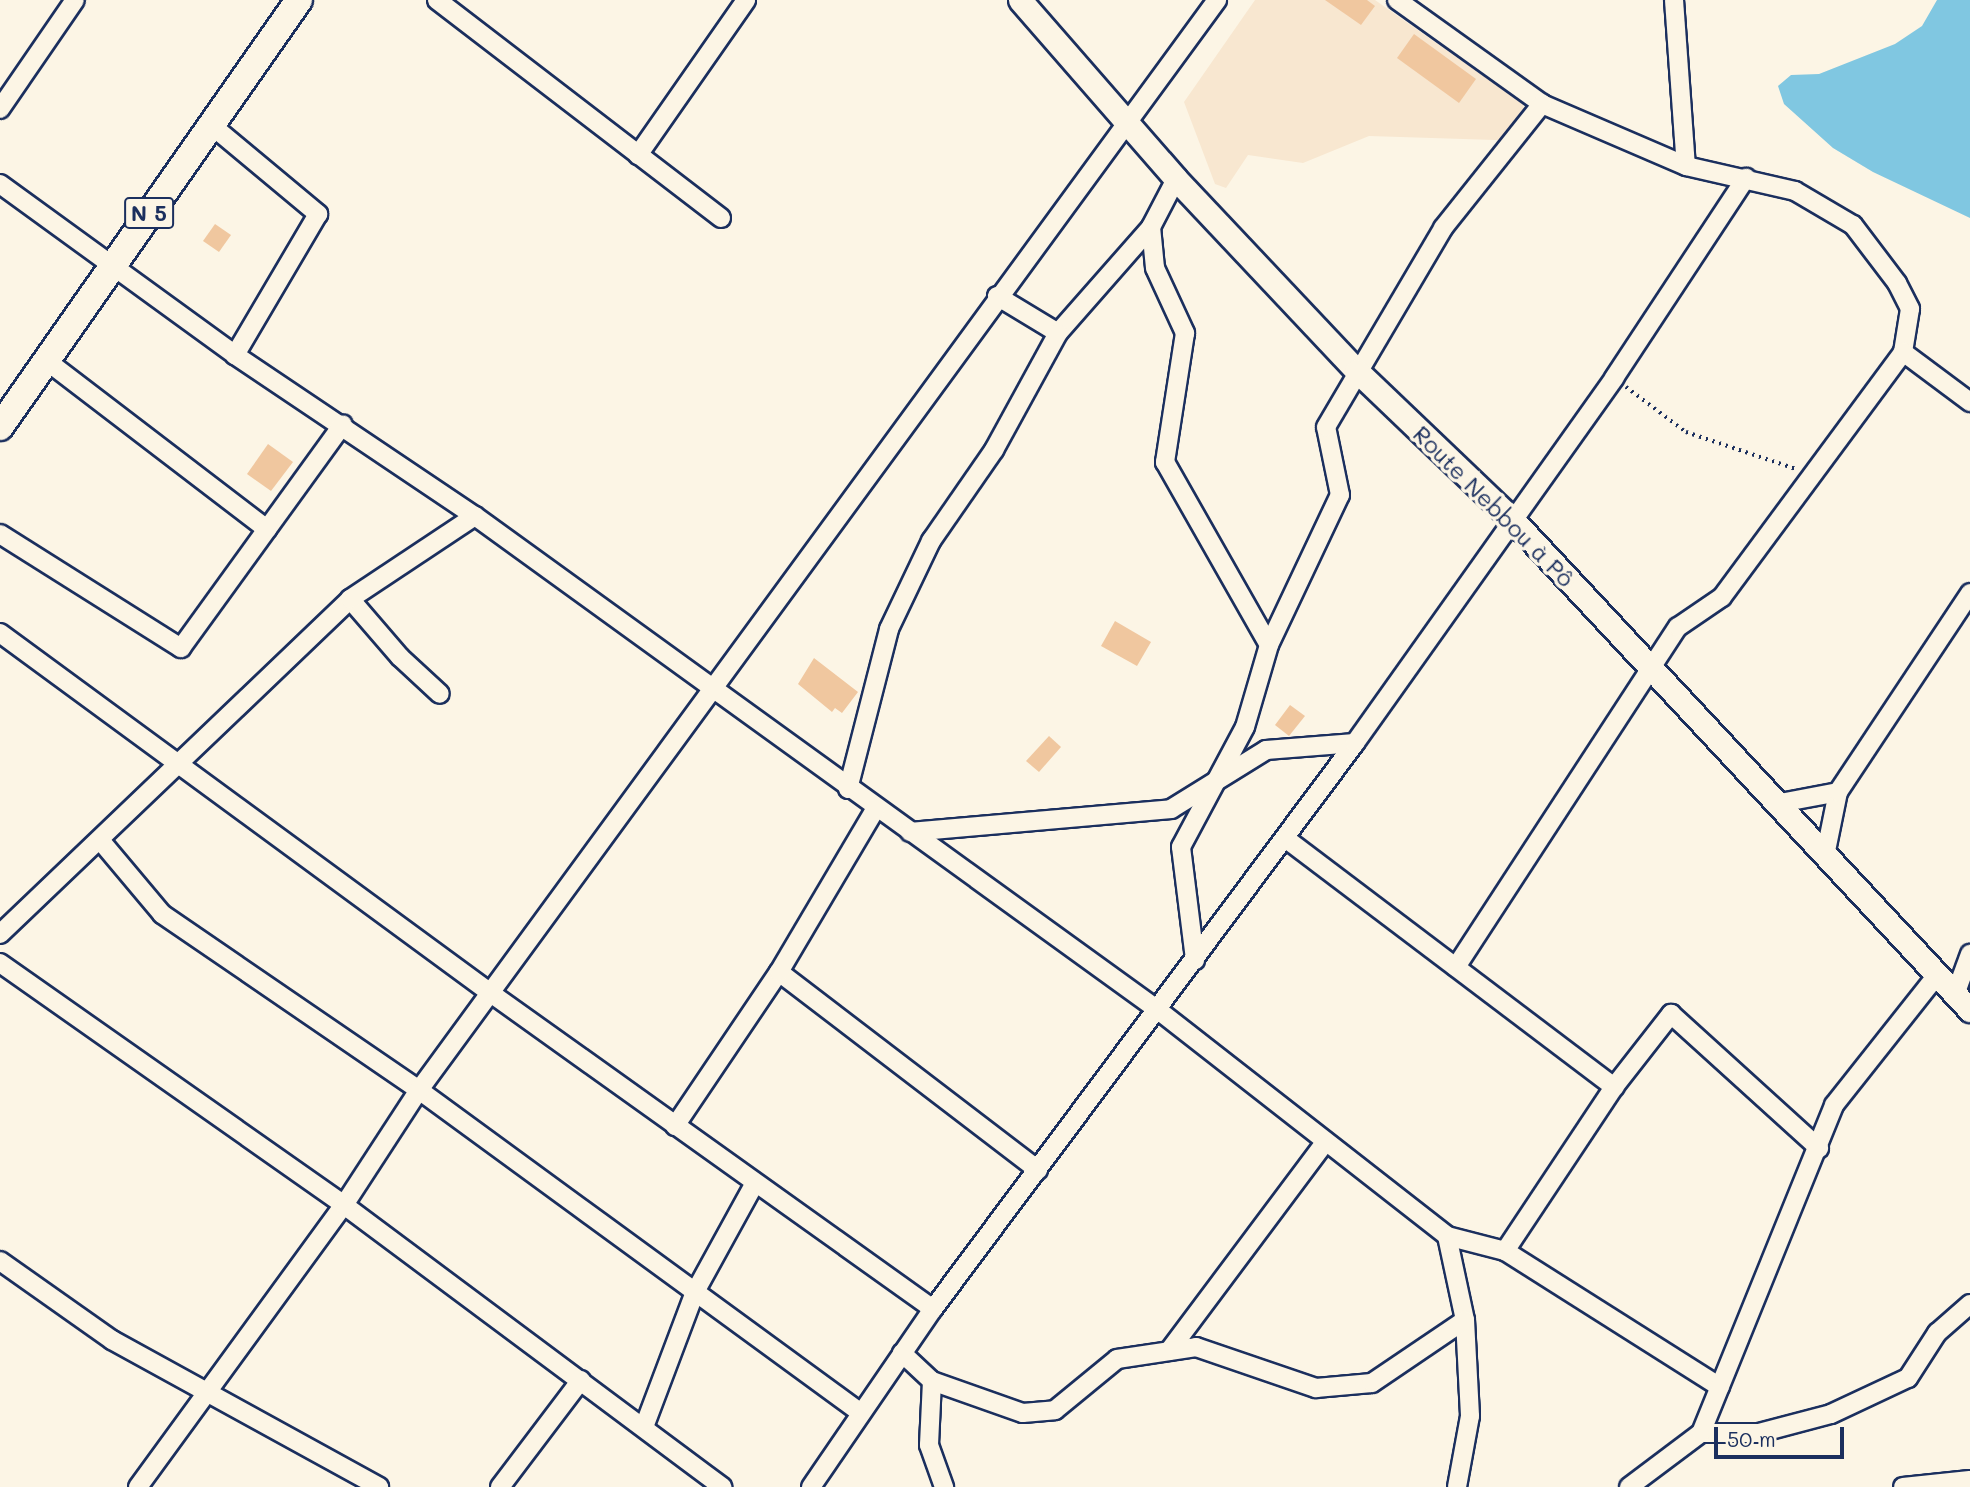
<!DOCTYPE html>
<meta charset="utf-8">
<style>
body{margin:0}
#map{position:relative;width:1970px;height:1487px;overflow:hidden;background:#fcf5e5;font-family:Mali,sans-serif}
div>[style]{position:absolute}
.built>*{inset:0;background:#f8e7d0}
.water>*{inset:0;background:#80c7e1}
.building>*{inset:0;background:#f0c79f}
.path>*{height:3.5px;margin-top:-1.75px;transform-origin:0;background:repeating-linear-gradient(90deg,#1b2f5e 0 2px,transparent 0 7px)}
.roads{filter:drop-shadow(2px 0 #1b2f5e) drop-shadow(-2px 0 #1b2f5e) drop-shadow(0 2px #1b2f5e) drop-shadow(0 -2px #1b2f5e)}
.minor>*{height:18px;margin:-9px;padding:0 9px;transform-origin:9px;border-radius:9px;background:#fcf5e5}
.major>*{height:23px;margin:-11.5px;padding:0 11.5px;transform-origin:11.5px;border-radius:11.5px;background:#fcf5e5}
.highway>*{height:26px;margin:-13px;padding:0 13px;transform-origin:13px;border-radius:13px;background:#fcf5e5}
span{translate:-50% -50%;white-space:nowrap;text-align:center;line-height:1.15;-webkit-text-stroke:7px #fcf5e5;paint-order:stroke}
.shield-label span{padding:2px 5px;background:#fcf5e5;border:2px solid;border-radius:5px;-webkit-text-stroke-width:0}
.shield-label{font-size:21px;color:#1b2f5e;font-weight:700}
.street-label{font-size:23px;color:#1b2f5e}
.scale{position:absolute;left:1714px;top:1427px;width:130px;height:32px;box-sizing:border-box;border:4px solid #1b2f5e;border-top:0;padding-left:9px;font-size:21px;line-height:24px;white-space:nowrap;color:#1b2f5e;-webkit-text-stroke:5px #fcf5e5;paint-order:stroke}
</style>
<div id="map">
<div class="built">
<div style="clip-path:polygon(1255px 0,1375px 0,1523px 104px,1527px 141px,1369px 136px,1303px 163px,1248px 155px,1226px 188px,1215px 184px,1184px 102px)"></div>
</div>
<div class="water">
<div style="clip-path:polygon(1937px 0,1970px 0,1970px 218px,1873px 172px,1833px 148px,1784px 104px,1778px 86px,1791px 75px,1819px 74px,1895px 44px,1922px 26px)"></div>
</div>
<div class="building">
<div style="clip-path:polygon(1325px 0,1367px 0,1375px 6px,1361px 25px)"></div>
<div style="clip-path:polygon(1414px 34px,1476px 79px,1459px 103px,1397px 58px)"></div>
<div style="clip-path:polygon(215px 224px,231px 235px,219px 252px,203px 241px)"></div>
<div style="clip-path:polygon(268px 444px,293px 462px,271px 491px,247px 474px)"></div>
<div style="clip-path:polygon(1115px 621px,1151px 642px,1137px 666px,1101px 646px)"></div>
<div style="clip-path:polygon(814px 658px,858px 692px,842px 713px,835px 708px,832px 712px,798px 684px)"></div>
<div style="clip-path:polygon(1290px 705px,1305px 716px,1289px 736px,1275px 725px)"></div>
<div style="clip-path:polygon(1049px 736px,1061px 747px,1039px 772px,1026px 761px)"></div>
</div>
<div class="path">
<div style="left:1626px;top:387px;width:75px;rotate:36.9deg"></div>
<div style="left:1686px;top:432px;width:116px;rotate:18.6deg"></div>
</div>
<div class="roads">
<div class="minor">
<div style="left:437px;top:0;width:358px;rotate:37.5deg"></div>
<div style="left:1397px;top:0;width:178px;rotate:35.6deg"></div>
<div style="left:1542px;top:104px;width:157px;rotate:23.3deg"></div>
<div style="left:1686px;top:166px;width:112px;rotate:12.9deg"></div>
<div style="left:1795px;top:191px;width:67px;rotate:30.4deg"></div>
<div style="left:1853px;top:225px;width:73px;rotate:52.8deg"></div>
<div style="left:1897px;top:283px;width:29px;rotate:63deg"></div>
<div style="left:1910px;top:309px;width:44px;rotate:99.2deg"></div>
<div style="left:1903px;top:352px;width:84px;rotate:36.7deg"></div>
<div style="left:1674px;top:0;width:166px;rotate:85.9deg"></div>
<div style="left:0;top:109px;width:132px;rotate:-55.5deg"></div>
<div style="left:210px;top:124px;width:141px;rotate:39.8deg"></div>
<div style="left:318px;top:214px;width:164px;rotate:120.5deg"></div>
<div style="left:638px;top:155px;width:189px;rotate:-55.1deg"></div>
<div style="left:0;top:184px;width:291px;rotate:36deg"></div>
<div style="left:235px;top:355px;width:289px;rotate:33.9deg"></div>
<div style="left:475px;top:516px;width:843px;rotate:35.88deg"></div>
<div style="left:1158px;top:1010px;width:367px;rotate:38deg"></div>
<div style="left:1447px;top:1236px;width:86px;rotate:77.9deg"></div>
<div style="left:1465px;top:1320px;width:96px;rotate:87deg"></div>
<div style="left:1470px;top:1416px;width:72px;rotate:100.4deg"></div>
<div style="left:1151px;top:227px;width:41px;rotate:84.4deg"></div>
<div style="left:1155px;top:268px;width:72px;rotate:65.2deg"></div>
<div style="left:1185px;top:333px;width:131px;rotate:98.8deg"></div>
<div style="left:1165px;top:462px;width:210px;rotate:60.4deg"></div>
<div style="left:1269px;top:645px;width:85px;rotate:106.3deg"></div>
<div style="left:1245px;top:727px;width:136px;rotate:118.1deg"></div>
<div style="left:1181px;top:847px;width:114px;rotate:82.9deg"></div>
<div style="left:997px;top:296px;width:71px;rotate:31.2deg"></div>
<div style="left:1058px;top:333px;width:141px;rotate:-48.7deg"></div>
<div style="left:1151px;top:227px;width:54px;rotate:-62.5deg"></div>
<div style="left:47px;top:361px;width:277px;rotate:37.4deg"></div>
<div style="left:0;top:534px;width:214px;rotate:32.2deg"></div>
<div style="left:181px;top:648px;width:276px;rotate:-54.1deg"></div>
<div style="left:350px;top:599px;width:77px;rotate:49.2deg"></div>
<div style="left:400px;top:657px;width:54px;rotate:42.8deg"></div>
<div style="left:0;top:633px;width:610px;rotate:36.27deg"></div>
<div style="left:492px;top:994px;width:542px;rotate:35.54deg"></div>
<div style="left:1269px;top:645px;width:166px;rotate:-64.7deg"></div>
<div style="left:1340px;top:495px;width:69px;rotate:-101.6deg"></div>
<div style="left:1326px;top:427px;width:231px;rotate:-59.5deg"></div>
<div style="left:1443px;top:228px;width:159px;rotate:-51.4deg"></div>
<div style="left:848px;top:789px;width:165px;rotate:-75.6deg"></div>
<div style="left:889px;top:629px;width:98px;rotate:-64.5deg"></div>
<div style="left:931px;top:541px;width:111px;rotate:-55.3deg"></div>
<div style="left:994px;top:450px;width:133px;rotate:-61.3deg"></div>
<div style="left:1780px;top:803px;width:59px;rotate:-10.7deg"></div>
<div style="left:910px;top:832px;width:262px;rotate:-5deg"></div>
<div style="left:1171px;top:809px;width:112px;rotate:-31.8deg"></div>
<div style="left:1266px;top:750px;width:89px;rotate:-4.5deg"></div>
<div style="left:1285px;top:838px;width:413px;rotate:37.1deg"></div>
<div style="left:100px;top:840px;width:97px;rotate:50deg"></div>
<div style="left:162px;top:914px;width:311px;rotate:34.4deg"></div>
<div style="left:419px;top:1090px;width:547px;rotate:36.16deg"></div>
<div style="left:1826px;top:851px;width:60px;rotate:-78.5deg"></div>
<div style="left:1838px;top:792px;width:239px;rotate:-56.4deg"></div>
<div style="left:0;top:934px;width:484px;rotate:-43.7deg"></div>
<div style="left:350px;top:599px;width:150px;rotate:-33.6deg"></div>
<div style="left:0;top:963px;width:421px;rotate:35.1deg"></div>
<div style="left:344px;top:1205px;width:472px;rotate:36.7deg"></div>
<div style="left:1456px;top:967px;width:406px;rotate:-56.9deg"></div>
<div style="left:1678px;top:627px;width:53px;rotate:-34.3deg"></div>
<div style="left:1722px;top:597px;width:305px;rotate:-53.5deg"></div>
<div style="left:779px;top:972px;width:326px;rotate:37.4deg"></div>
<div style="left:1955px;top:995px;width:44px;rotate:-69.9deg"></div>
<div style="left:675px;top:1126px;width:186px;rotate:-56deg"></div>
<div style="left:779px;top:972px;width:191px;rotate:-59.4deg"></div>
<div style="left:1447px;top:1236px;width:60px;rotate:14.5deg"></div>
<div style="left:1505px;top:1251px;width:254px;rotate:32.3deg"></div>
<div style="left:1505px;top:1251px;width:197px;rotate:-56.4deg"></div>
<div style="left:1614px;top:1087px;width:93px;rotate:-52deg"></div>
<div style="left:1671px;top:1014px;width:200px;rotate:42.2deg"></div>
<div style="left:0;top:1261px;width:137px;rotate:35.2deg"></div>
<div style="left:112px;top:1340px;width:305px;rotate:28.8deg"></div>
<div style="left:1169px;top:1351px;width:259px;rotate:-53.2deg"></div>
<div style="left:902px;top:1353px;width:41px;rotate:43deg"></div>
<div style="left:932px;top:1381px;width:96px;rotate:19.4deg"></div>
<div style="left:1023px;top:1413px;width:32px;rotate:-5deg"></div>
<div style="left:1055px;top:1410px;width:80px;rotate:-39.4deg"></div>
<div style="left:1117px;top:1359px;width:80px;rotate:-8.6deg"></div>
<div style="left:1196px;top:1347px;width:127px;rotate:18.9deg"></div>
<div style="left:1316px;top:1388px;width:56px;rotate:-5.1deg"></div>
<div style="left:1372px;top:1383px;width:112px;rotate:-34.1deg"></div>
<div style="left:932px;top:1381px;width:64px;rotate:92.7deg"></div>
<div style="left:929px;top:1445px;width:45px;rotate:70.3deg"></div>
<div style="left:644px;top:1427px;width:144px;rotate:-69.3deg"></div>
<div style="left:695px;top:1292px;width:124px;rotate:-61.2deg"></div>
<div style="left:1701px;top:1433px;width:58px"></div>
<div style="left:1759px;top:1433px;width:74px;rotate:-14.8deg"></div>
<div style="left:1831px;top:1414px;width:85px;rotate:-25.1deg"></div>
<div style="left:1908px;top:1378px;width:54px;rotate:-57.2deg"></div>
<div style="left:1937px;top:1333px;width:44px;rotate:-41.3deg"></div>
<div style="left:138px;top:1487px;width:349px;rotate:-53.9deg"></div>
<div style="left:344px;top:1205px;width:137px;rotate:-56.9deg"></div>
<div style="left:419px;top:1090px;width:1351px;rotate:-53.79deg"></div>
<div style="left:500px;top:1487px;width:134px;rotate:-52.9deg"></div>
<div style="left:811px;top:1487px;width:216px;rotate:-55.6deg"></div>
<div style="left:933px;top:1309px;width:706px;rotate:-53.29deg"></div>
<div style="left:1355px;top:743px;width:448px;rotate:-54.6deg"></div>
<div style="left:1614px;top:378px;width:240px;rotate:-56.6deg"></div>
<div style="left:1629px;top:1487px;width:90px;rotate:-36.9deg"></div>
<div style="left:1701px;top:1433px;width:354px;rotate:-67.9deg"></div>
<div style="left:1834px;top:1105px;width:166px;rotate:-51.6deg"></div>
<div style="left:1903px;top:1487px;width:67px;rotate:-6deg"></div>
</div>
<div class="major">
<div style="left:1020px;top:0;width:237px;rotate:48.9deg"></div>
<div style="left:1176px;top:179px;width:264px;rotate:46.7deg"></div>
<div style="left:1357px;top:371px;width:213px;rotate:43.7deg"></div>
<div style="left:1511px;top:518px;width:673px;rotate:46.99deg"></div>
</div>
<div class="highway">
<div style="left:0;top:427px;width:521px;rotate:-55deg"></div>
</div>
</div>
<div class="shield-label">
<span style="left:149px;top:213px">N 5</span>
</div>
<div class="street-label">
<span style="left:1494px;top:506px;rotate:45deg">Route Nebbou à Pô</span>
</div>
<div class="scale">50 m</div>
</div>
